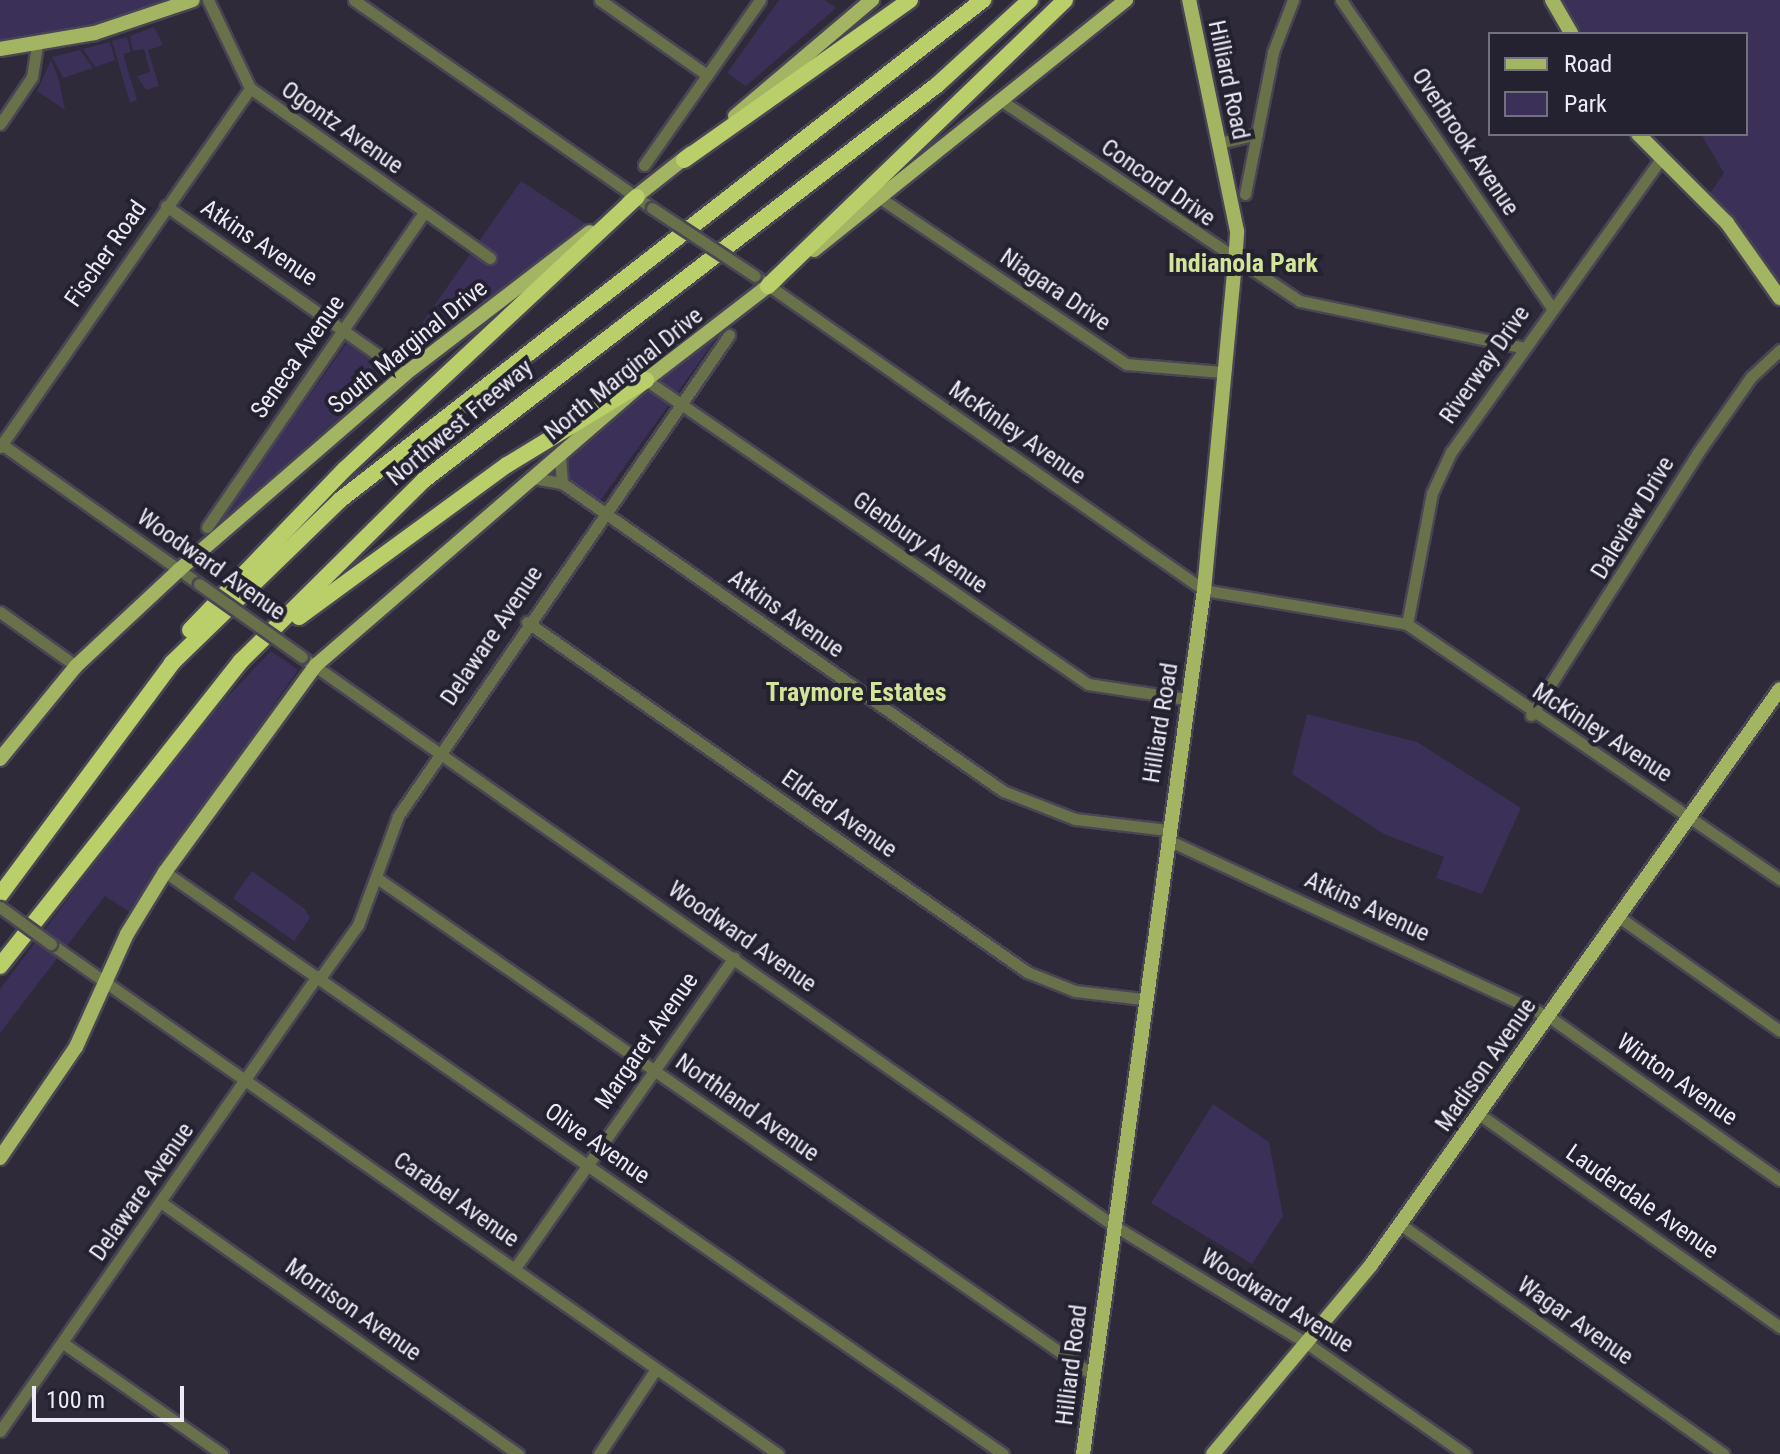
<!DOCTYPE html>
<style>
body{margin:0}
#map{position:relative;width:1780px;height:1454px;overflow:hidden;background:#2e2a3a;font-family:"Roboto Condensed",sans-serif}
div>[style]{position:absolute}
.green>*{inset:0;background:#3b3057}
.roads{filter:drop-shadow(2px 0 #494554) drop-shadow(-2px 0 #494554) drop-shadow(0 2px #494554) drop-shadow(0 -2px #494554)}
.minor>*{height:11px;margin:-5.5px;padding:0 5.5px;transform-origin:5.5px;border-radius:5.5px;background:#68714a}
.major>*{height:14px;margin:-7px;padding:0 7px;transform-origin:7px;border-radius:7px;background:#a3b462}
.highway>*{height:16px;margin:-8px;padding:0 8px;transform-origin:8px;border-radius:8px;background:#bacf6a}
.bridges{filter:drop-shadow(2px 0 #494554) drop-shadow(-2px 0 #494554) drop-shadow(0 2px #494554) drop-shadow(0 -2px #494554)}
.minor-bridge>*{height:11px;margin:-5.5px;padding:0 5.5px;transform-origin:5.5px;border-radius:5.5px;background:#68714a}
span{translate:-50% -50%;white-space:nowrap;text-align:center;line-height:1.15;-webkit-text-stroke:8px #242130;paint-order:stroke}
.street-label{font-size:24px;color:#eceaf5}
.neighbourhood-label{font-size:26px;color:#d3e599;font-weight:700}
.legend{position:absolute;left:1488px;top:32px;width:260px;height:104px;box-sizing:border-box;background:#242130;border:2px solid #74717f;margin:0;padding:10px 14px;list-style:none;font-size:24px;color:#eceaf5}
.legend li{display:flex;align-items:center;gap:16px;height:40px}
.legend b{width:40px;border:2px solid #74717f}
.scale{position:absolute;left:32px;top:1386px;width:152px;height:36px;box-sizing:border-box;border:4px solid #eceaf5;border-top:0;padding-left:10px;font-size:24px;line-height:28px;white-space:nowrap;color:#eceaf5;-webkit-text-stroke:6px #242130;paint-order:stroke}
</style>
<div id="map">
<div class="green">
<div style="clip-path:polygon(0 0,178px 0,117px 23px,0 45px)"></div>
<div style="clip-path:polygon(779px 0,825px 0,836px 8px,746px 86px,727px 73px)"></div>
<div style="clip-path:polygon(1560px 0,1780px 0,1780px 294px,1706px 199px,1724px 173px,1701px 134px,1746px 134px,1746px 34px,1583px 34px)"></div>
<div style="clip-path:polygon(154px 27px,163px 45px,148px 50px,159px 86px,146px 90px,137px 76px,150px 72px,144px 49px,133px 51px,130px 36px)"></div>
<div style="clip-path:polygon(127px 37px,131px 52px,123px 54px,137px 100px,130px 103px,112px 41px)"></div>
<div style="clip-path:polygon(110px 42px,115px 60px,95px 67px,83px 49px)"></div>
<div style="clip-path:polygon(80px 50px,93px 68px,63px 78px,52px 57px)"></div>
<div style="clip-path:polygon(51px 60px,59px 80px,65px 110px,37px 91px)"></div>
<div style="clip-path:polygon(521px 181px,586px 224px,415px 356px,404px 349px)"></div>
<div style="clip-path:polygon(720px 333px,597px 505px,555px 476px,553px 465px)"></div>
<div style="clip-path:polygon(349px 340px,385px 364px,384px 378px,216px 526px)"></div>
<div style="clip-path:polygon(271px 651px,298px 670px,131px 913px,105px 896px,0 1033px,0 989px,193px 733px)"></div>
<div style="clip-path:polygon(1307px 714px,1417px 742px,1521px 808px,1482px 894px,1436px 878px,1444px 857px,1384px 834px,1292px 774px)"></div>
<div style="clip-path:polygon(252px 871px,305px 909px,310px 918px,294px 941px,233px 898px)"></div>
<div style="clip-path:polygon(1213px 1104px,1269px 1142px,1283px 1216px,1252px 1264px,1151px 1203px)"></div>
</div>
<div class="roads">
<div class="minor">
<div style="left:208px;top:0;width:98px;rotate:64.5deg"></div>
<div style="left:250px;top:88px;width:294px;rotate:35.3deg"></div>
<div style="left:354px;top:0;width:363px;rotate:34.9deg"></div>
<div style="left:600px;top:0;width:131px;rotate:35deg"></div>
<div style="left:1341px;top:0;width:373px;rotate:55.6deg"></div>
<div style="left:1005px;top:103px;width:355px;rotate:33.9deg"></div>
<div style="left:1300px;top:301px;width:229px;rotate:11.8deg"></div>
<div style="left:0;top:124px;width:57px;rotate:-55.8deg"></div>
<div style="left:32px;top:77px;width:32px;rotate:-81deg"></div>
<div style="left:1219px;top:143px;width:39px;rotate:-13deg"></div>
<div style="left:644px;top:165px;width:202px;rotate:-54.9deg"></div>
<div style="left:1245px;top:194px;width:145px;rotate:-78.8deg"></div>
<div style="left:1273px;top:52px;width:56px;rotate:-69deg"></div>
<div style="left:880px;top:198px;width:297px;rotate:34deg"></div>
<div style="left:1126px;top:364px;width:96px;rotate:4.8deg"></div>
<div style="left:166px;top:206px;width:292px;rotate:35.1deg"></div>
<div style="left:755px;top:276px;width:548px;rotate:34.97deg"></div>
<div style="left:1204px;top:590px;width:206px;rotate:9.5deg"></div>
<div style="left:1407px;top:624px;width:452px;rotate:34.4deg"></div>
<div style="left:646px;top:380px;width:536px;rotate:34.52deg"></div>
<div style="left:1088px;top:684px;width:99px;rotate:8.7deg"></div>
<div style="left:0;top:443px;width:244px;rotate:35.3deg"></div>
<div style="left:0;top:447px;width:437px;rotate:-55.1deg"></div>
<div style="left:560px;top:455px;width:28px;rotate:86deg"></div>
<div style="left:533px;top:478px;width:29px;rotate:10deg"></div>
<div style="left:562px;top:483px;width:538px;rotate:34.93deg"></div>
<div style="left:1003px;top:791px;width:77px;rotate:21.3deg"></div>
<div style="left:1075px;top:819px;width:93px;rotate:6.8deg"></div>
<div style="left:207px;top:527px;width:382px;rotate:-55.4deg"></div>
<div style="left:0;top:612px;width:93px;rotate:35.4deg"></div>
<div style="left:527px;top:622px;width:610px;rotate:34.99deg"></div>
<div style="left:1027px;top:972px;width:52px;rotate:21.6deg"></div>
<div style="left:1075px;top:991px;width:68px;rotate:6.7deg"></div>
<div style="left:1407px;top:624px;width:133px;rotate:-79.2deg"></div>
<div style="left:1432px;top:493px;width:45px;rotate:-65.1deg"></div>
<div style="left:1451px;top:452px;width:359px;rotate:-54.4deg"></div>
<div style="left:302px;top:657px;width:990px;rotate:35.01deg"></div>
<div style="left:1113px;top:1225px;width:228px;rotate:31.4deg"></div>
<div style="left:1308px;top:1344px;width:192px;rotate:35deg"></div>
<div style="left:1531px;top:715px;width:309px;rotate:-57.5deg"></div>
<div style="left:1697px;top:454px;width:94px;rotate:-55deg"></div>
<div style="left:1751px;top:377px;width:40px;rotate:-43deg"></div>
<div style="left:1166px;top:839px;width:421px;rotate:24.9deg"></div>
<div style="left:1548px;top:1016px;width:284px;rotate:35.3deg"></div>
<div style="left:165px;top:872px;width:1020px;rotate:34.78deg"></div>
<div style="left:377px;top:878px;width:872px;rotate:34.77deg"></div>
<div style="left:1619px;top:917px;width:197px;rotate:35.3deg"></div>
<div style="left:51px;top:944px;width:888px;rotate:35.05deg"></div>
<div style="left:320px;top:978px;width:65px;rotate:-54.4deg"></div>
<div style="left:358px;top:925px;width:116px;rotate:-69.8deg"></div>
<div style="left:398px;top:816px;width:584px;rotate:-55.47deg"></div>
<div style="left:1479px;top:1114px;width:369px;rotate:35.3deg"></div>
<div style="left:162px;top:1203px;width:436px;rotate:35.2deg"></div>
<div style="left:1400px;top:1224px;width:397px;rotate:35.4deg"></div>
<div style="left:515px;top:1268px;width:380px;rotate:-54.8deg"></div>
<div style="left:63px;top:1343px;width:194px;rotate:34.9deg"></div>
<div style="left:0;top:1431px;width:555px;rotate:-55.13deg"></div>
<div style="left:599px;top:1454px;width:102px;rotate:-56.2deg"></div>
</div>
<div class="major">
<div style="left:1552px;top:0;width:39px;rotate:60deg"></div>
<div style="left:0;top:49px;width:96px;rotate:-9.6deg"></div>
<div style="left:95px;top:33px;width:103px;rotate:-18.6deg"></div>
<div style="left:735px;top:116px;width:180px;rotate:-40.3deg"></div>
<div style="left:1638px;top:134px;width:126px;rotate:45deg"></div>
<div style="left:1727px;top:223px;width:92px;rotate:54.8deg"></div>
<div style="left:629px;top:202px;width:79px;rotate:-38.3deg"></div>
<div style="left:814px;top:250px;width:400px;rotate:-38.7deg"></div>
<div style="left:0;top:759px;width:120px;rotate:-50.7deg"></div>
<div style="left:76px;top:666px;width:141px;rotate:-43deg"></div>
<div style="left:179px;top:570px;width:299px;rotate:-40.9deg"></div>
<div style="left:405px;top:374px;width:233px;rotate:-37.5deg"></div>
<div style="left:0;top:1158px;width:135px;rotate:-55.6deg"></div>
<div style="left:76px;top:1047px;width:124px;rotate:-65.7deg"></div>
<div style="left:127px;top:934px;width:73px;rotate:-58.5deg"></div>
<div style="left:165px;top:872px;width:255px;rotate:-53.9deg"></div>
<div style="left:315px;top:666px;width:437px;rotate:-40.8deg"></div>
<div style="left:646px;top:380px;width:164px;rotate:-37.6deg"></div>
<div style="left:1083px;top:1454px;width:872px;rotate:-82.03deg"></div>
<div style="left:1204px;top:590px;width:328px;rotate:-84.6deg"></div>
<div style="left:1235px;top:263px;width:32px;rotate:-86deg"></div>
<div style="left:1237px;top:231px;width:236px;rotate:-101.7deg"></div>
<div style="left:1213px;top:1454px;width:246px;rotate:-50.1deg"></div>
<div style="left:1371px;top:1265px;width:706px;rotate:-54.62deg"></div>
</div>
<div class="highway">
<div style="left:684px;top:160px;width:277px;rotate:-35.3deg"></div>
<div style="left:768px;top:286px;width:412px;rotate:-43.9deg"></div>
<div style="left:299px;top:617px;width:258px;rotate:-36.2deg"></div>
<div style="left:507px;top:465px;width:163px;rotate:-31.4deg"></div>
<div style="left:190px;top:630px;width:223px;rotate:-46.1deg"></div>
<div style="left:345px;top:469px;width:399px;rotate:-43deg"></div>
<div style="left:0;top:895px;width:289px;rotate:-53.4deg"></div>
<div style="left:172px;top:663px;width:234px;rotate:-44.1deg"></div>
<div style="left:340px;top:500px;width:815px;rotate:-37.87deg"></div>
<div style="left:0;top:966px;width:389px;rotate:-51.7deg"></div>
<div style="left:241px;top:661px;width:257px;rotate:-44.7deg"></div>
<div style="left:424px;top:480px;width:647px;rotate:-37.6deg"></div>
<div style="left:937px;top:85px;width:126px;rotate:-42.4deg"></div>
</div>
</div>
<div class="bridges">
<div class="minor-bridge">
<div style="left:652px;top:208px;width:123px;rotate:33.4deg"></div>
<div style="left:199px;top:584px;width:126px;rotate:35.3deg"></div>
<div style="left:0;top:907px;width:63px;rotate:36deg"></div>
</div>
</div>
<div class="street-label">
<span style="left:1228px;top:80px;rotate:78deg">Hilliard Road</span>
<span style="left:342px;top:128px;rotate:35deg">Ogontz Avenue</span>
<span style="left:1465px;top:142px;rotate:56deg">Overbrook Avenue</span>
<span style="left:1158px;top:183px;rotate:35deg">Concord Drive</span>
<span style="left:259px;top:243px;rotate:34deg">Atkins Avenue</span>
<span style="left:106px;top:254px;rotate:-55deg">Fischer Road</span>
<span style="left:1055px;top:290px;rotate:34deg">Niagara Drive</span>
<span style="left:408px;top:347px;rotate:-39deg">South Marginal Drive</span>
<span style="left:298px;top:357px;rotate:-55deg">Seneca Avenue</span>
<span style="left:1485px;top:365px;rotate:-55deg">Riverway Drive</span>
<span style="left:624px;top:374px;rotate:-39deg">North Marginal Drive</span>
<span style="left:460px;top:423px;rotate:-40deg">Northwest Freeway</span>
<span style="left:1017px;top:433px;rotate:35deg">McKinley Avenue</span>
<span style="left:1633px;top:518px;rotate:-59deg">Daleview Drive</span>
<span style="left:920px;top:543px;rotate:35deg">Glenbury Avenue</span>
<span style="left:211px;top:565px;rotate:35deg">Woodward Avenue</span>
<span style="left:786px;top:614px;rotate:35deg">Atkins Avenue</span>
<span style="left:492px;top:636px;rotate:-56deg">Delaware Avenue</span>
<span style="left:1161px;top:723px;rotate:-81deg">Hilliard Road</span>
<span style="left:1602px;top:733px;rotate:33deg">McKinley Avenue</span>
<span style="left:839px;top:814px;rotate:35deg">Eldred Avenue</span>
<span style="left:1367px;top:907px;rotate:25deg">Atkins Avenue</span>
<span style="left:742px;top:937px;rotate:35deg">Woodward Avenue</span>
<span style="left:647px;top:1041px;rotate:-55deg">Margaret Avenue</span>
<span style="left:1486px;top:1065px;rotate:-55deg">Madison Avenue</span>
<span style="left:1677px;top:1080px;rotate:35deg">Winton Avenue</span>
<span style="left:747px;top:1108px;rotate:35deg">Northland Avenue</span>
<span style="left:597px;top:1144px;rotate:35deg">Olive Avenue</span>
<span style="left:142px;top:1192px;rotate:-55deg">Delaware Avenue</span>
<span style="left:456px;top:1200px;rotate:35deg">Carabel Avenue</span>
<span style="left:1642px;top:1202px;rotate:35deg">Lauderdale Avenue</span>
<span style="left:1277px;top:1301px;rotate:32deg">Woodward Avenue</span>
<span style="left:353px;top:1310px;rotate:35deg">Morrison Avenue</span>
<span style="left:1575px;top:1321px;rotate:35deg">Wagar Avenue</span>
<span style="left:1072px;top:1365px;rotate:-83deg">Hilliard Road</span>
</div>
<div class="neighbourhood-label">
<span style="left:1243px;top:264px">Indianola Park</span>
<span style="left:856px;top:693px">Traymore Estates</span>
</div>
<ul class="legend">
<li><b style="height:10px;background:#a3b462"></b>Road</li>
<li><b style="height:22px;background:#3b3057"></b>Park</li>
</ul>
<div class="scale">100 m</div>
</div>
